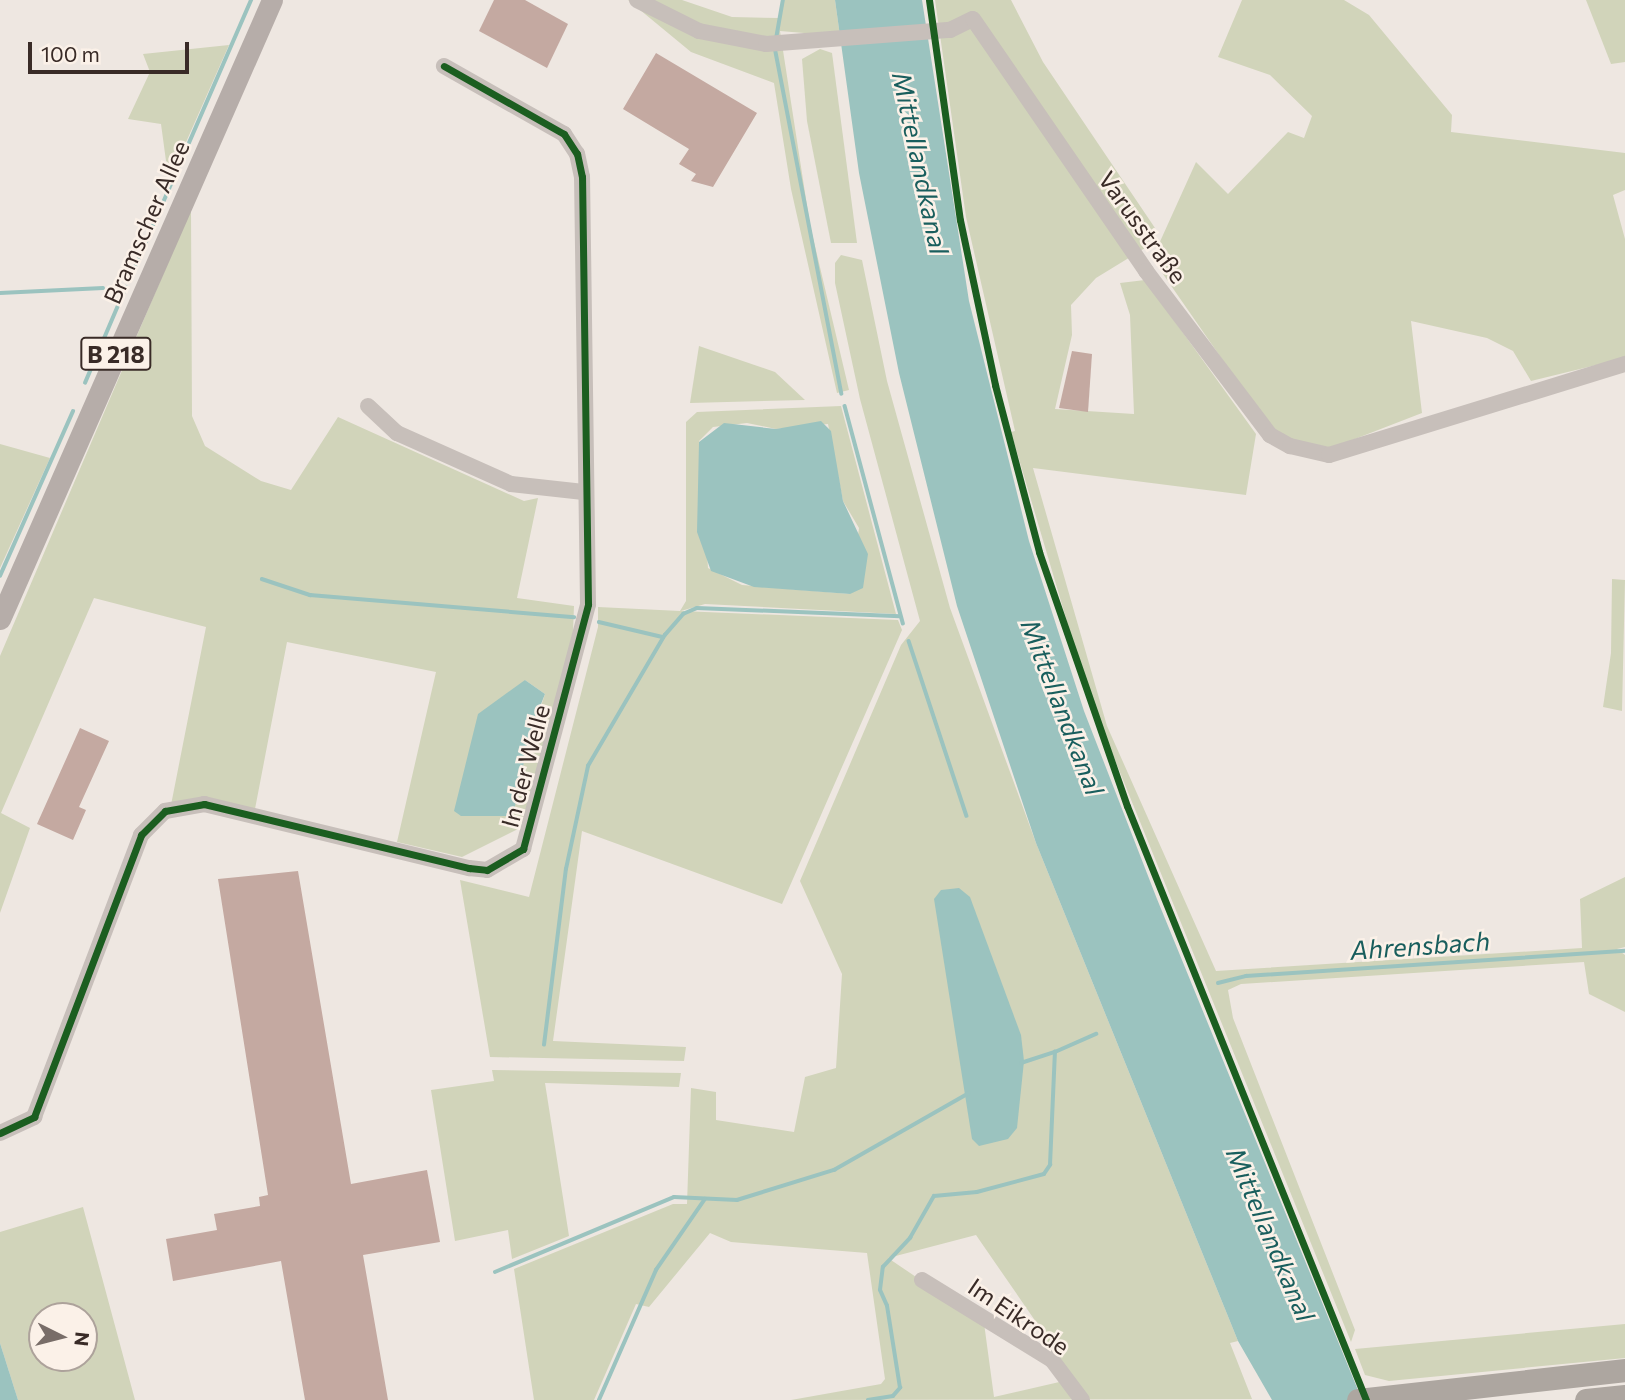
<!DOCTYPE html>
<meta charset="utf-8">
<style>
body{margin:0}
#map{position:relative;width:1625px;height:1400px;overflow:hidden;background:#eee7e1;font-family:Commissioner,sans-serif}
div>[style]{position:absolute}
.green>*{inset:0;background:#d1d4ba}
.water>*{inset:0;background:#9bc3bf}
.stream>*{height:3.5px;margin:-1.75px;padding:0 1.75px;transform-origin:1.75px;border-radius:1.75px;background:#9bc3bf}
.building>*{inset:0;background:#c4a9a1}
.minor>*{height:16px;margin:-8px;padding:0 8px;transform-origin:8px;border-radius:8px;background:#c7bfba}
.major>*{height:21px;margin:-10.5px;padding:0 10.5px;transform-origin:10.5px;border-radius:10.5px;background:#b6ada9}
.highway>*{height:23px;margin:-11.5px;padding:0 11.5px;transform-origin:11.5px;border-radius:11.5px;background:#ada6a0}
.cycleway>*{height:7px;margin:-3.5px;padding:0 3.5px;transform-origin:3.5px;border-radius:3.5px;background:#1b5e20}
span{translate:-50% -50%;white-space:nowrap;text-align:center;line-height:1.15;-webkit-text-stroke:5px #fbf1e8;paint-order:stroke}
.shield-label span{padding:2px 5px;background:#fbf1e8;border:2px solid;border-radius:5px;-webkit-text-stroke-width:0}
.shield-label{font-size:23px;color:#392b27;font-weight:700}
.street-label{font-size:24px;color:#392b27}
.water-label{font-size:26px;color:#195e5d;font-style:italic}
.north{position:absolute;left:28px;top:1302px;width:70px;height:70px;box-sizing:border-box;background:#fbf1e8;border:2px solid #ada29b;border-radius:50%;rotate:96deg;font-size:19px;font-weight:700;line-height:28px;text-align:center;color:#392b27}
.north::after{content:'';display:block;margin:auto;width:24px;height:32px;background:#786d68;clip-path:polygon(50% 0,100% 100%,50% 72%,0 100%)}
.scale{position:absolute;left:28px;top:42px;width:161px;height:32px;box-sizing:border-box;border:4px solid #392b27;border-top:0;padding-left:9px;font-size:21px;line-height:24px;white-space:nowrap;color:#392b27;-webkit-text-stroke:5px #fbf1e8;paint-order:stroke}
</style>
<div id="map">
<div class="green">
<div style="clip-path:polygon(628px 0,682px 0,732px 17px,779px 18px,783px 0,835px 0,840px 36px,780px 31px,810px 225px,849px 390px,837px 393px,791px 189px,774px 83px,691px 52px)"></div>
<div style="clip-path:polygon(935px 0,1011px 0,1043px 62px,1155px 228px,1145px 248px,1096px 278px,1071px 305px,1072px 335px,1055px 409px,1134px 414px,1130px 315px,1120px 283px,1145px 280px,1256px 434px,1246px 495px,1033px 468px,1107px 726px,1216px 971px,1582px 948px,1580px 899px,1625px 877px,1625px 947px,1617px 949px,1625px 955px,1625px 1012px,1589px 994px,1584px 962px,1241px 984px,1228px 990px,1233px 1018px,1355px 1330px,1351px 1342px,1089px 696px,1011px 432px,1015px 431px,966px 217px)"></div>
<div style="clip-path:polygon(1242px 0,1344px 0,1369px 15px,1452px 115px,1451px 132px,1625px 153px,1625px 190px,1613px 195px,1625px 239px,1625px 358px,1531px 381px,1513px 351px,1487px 338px,1411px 321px,1422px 413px,1329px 449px,1274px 434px,1156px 264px,1158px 246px,1196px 162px,1228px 194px,1288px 132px,1304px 138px,1312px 116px,1270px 75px,1218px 57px)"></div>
<div style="clip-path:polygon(1586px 0,1625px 0,1625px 62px,1611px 64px)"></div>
<div style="clip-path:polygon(229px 45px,175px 167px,166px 161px,161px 124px,128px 119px,150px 72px,143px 54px)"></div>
<div style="clip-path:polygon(820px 49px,832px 53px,857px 243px,831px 243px,807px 121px,802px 59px)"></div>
<div style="clip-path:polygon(evenodd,191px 209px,192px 416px,205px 446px,261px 481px,291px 490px,338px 417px,524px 501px,538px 498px,517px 598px,574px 606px,573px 632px,524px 826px,462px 857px,397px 842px,436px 672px,287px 642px,255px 809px,171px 805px,206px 627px,94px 598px,1px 813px,30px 828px,0 913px,0 656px,191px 209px,525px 680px,545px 694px,523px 760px,518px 806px,525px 680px)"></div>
<div style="clip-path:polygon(evenodd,841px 255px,862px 260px,887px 381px,950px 608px,1036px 843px,1238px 1341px,1230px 1343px,1252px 1399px,791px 1400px,881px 1384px,885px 1379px,867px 1253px,731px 1242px,710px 1233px,649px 1307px,636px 1304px,594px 1400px,534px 1400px,514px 1269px,673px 1204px,687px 1204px,691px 1088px,716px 1092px,716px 1120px,794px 1132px,805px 1077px,836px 1068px,842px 974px,800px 881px,901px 645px,920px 621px,860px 399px,835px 283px,835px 263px,841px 255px,976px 1235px,1045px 1335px,1052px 1360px,1068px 1380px,994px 1397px,984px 1323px,888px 1258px,976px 1235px)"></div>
<div style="clip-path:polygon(699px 346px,775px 372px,805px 400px,690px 403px)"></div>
<div style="clip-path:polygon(evenodd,841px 406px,896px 614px,705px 604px,681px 611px,898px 620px,902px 630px,782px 904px,582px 831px,553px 1041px,686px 1047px,684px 1061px,490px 1057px,460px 880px,529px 897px,598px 627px,598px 607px,680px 611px,686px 601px,686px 422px,697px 412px,841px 406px,747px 423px,776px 429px,828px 424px,843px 501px,859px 528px,850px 594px,742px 585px,708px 568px,699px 441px,713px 427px,747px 423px)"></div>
<div style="clip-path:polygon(0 444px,50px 458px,0 568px)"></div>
<div style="clip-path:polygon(1612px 579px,1625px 580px,1622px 711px,1603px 707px,1611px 653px)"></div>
<div style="clip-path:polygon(492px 1070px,681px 1073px,679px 1087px,545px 1083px,569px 1236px,512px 1259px,508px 1230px,455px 1241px,431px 1090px,494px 1081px)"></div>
<div style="clip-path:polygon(evenodd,83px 1207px,135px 1400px,18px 1400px,0 1343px,0 1232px,83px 1207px,84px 1316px,84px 1358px,42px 1358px,42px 1316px,84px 1316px)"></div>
<div style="clip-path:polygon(1625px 1324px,1625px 1358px,1389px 1381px,1365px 1375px,1355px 1349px)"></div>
</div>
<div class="water">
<div style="clip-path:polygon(835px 0,922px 0,969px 301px,1029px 541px,1084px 711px,1157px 899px,1362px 1400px,1272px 1400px,1238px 1341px,1036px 843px,957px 606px,899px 373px,859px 173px)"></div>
<div style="clip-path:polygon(821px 421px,831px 431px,843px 501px,868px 554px,863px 588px,850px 594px,754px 587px,711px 571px,697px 532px,699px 442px,724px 423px,776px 429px)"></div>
<div style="clip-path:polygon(525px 680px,545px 694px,530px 732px,513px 816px,461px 816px,454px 811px,478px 714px)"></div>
<div style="clip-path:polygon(959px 888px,970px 897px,1021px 1035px,1024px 1061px,1017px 1128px,1008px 1139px,979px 1146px,972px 1139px,934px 899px,941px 890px)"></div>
<div style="clip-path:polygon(0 1343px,18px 1400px,0 1400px)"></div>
</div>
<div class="stream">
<div style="left:776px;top:39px;width:40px;rotate:-80deg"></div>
<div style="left:775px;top:47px;width:353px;rotate:79.1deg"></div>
<div style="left:132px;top:274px;width:299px;rotate:-66.5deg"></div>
<div style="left:0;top:293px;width:103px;rotate:-2.8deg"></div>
<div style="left:85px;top:383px;width:104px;rotate:-66.9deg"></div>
<div style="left:845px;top:406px;width:225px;rotate:75deg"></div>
<div style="left:0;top:576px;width:180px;rotate:-66.1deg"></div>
<div style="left:262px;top:579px;width:51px;rotate:18.4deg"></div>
<div style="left:310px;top:595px;width:265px;rotate:4.8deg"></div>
<div style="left:599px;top:622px;width:66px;rotate:13.2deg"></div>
<div style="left:909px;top:641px;width:184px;rotate:71.7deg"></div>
<div style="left:1218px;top:983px;width:29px;rotate:-14deg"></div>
<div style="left:1246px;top:976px;width:380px;rotate:-3.8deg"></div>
<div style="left:544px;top:1045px;width:177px;rotate:-82.9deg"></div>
<div style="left:566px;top:869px;width:105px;rotate:-77.9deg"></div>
<div style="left:588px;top:766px;width:152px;rotate:-59.6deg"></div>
<div style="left:665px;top:635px;width:28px;rotate:-49deg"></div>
<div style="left:683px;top:614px;width:15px;rotate:-23deg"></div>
<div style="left:697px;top:608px;width:203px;rotate:2.3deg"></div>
<div style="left:1021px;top:1063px;width:36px;rotate:-18deg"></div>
<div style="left:495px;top:1272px;width:194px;rotate:-22.7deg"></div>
<div style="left:674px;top:1197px;width:63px;rotate:2.7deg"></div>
<div style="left:737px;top:1200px;width:102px;rotate:-17.2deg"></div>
<div style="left:834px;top:1170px;width:155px;rotate:-29.7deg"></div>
<div style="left:599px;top:1400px;width:142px;rotate:-66.3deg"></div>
<div style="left:656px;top:1270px;width:86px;rotate:-55.4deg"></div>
<div style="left:868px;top:1400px;width:25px;rotate:-9deg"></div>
<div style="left:893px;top:1396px;width:11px;rotate:-49deg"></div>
<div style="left:900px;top:1388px;width:83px;rotate:-99deg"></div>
<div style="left:887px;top:1306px;width:17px;rotate:-114deg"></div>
<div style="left:880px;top:1290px;width:23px;rotate:-83deg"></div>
<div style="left:883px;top:1267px;width:40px;rotate:-47deg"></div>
<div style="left:910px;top:1238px;width:48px;rotate:-60.3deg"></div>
<div style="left:934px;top:1196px;width:43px;rotate:-5.3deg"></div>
<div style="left:977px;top:1192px;width:69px;rotate:-15deg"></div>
<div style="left:1044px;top:1174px;width:11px;rotate:-56deg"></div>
<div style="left:1050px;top:1165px;width:113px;rotate:-87.5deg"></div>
<div style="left:1055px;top:1052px;width:45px;rotate:-23.7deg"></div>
</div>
<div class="building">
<div style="clip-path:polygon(494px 0,525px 0,568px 24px,547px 68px,479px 31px)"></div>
<div style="clip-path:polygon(656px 53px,757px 113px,713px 187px,691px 181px,696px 174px,679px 164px,689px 149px,623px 109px)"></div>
<div style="clip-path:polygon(1072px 351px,1092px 354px,1088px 412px,1059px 408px)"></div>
<div style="clip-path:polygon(80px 728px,109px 741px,79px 807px,86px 810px,73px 840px,37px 824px)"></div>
<div style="clip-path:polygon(298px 871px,351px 1184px,427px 1170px,440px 1242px,363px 1255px,388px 1400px,305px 1400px,281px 1261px,173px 1281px,166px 1239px,217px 1230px,214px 1214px,260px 1206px,259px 1197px,268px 1195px,218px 879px)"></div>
</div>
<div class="minor">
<div style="left:637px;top:0;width:69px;rotate:26.6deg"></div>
<div style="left:699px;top:31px;width:68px;rotate:11deg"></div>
<div style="left:766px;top:44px;width:185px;rotate:-4.4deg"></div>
<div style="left:950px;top:30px;width:25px;rotate:-26deg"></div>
<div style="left:973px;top:19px;width:306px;rotate:55.5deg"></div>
<div style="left:1146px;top:271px;width:206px;rotate:52.9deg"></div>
<div style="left:1270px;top:435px;width:23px;rotate:29deg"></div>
<div style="left:1290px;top:446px;width:40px;rotate:13deg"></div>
<div style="left:1329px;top:455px;width:310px;rotate:-17.1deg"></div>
<div style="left:368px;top:406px;width:40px;rotate:43deg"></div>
<div style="left:397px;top:433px;width:125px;rotate:24.1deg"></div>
<div style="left:511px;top:484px;width:73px;rotate:6.3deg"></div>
<div style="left:0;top:1133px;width:38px;rotate:-25deg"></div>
<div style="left:34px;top:1117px;width:302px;rotate:-69.2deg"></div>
<div style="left:141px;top:835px;width:34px;rotate:-45deg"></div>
<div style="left:165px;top:811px;width:40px;rotate:-10deg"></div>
<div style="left:204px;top:804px;width:273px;rotate:13.6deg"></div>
<div style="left:469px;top:868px;width:18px;rotate:6deg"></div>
<div style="left:487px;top:870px;width:42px;rotate:-30.3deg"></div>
<div style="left:523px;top:849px;width:253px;rotate:-75.1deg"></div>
<div style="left:588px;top:604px;width:427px;rotate:-90.8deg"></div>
<div style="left:582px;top:177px;width:24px;rotate:-102deg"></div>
<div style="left:577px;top:154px;width:24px;rotate:-123deg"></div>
<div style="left:564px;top:134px;width:138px;rotate:-150.5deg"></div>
<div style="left:922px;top:1280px;width:153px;rotate:31.6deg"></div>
<div style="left:1052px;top:1360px;width:50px;rotate:53.1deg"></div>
</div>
<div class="major">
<div style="left:0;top:619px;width:676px;rotate:-66.28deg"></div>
</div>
<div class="highway">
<div style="left:1358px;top:1400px;width:269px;rotate:-6.4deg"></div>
<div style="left:1586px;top:1400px;width:39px;rotate:-6deg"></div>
</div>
<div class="cycleway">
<div style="left:929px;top:0;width:222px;rotate:82deg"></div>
<div style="left:960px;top:220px;width:169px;rotate:78deg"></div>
<div style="left:995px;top:385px;width:173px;rotate:75.2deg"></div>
<div style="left:1039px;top:552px;width:269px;rotate:70.9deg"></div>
<div style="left:1127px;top:806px;width:640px;rotate:68.08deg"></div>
<div style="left:0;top:1133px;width:38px;rotate:-25deg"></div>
<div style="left:34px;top:1117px;width:302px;rotate:-69.2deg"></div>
<div style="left:141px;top:835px;width:34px;rotate:-45deg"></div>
<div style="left:165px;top:811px;width:40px;rotate:-10deg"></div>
<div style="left:204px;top:804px;width:273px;rotate:13.6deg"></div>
<div style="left:469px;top:868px;width:18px;rotate:6deg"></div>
<div style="left:487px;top:870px;width:42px;rotate:-30.3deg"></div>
<div style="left:523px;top:849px;width:253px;rotate:-75.1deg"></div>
<div style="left:588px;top:604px;width:427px;rotate:-90.8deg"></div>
<div style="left:582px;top:177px;width:24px;rotate:-102deg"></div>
<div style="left:577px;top:154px;width:24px;rotate:-123deg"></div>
<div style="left:564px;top:134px;width:138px;rotate:-150.5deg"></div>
</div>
<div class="shield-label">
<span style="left:116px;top:354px">B 218</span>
</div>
<div class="street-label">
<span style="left:146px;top:222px;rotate:-66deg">Bramscher Allee</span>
<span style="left:1143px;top:227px;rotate:54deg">Varusstraße</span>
<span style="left:525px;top:766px;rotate:-75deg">In der Welle</span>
<span style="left:1019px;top:1316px;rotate:34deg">Im Eikrode</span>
</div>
<div class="water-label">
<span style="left:921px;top:163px;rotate:78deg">Mittellandkanal</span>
<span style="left:1063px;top:707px;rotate:69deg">Mittellandkanal</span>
<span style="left:1420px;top:945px;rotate:-4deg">Ahrensbach</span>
<span style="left:1271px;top:1234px;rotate:67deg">Mittellandkanal</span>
</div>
<div class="north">N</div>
<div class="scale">100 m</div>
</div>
